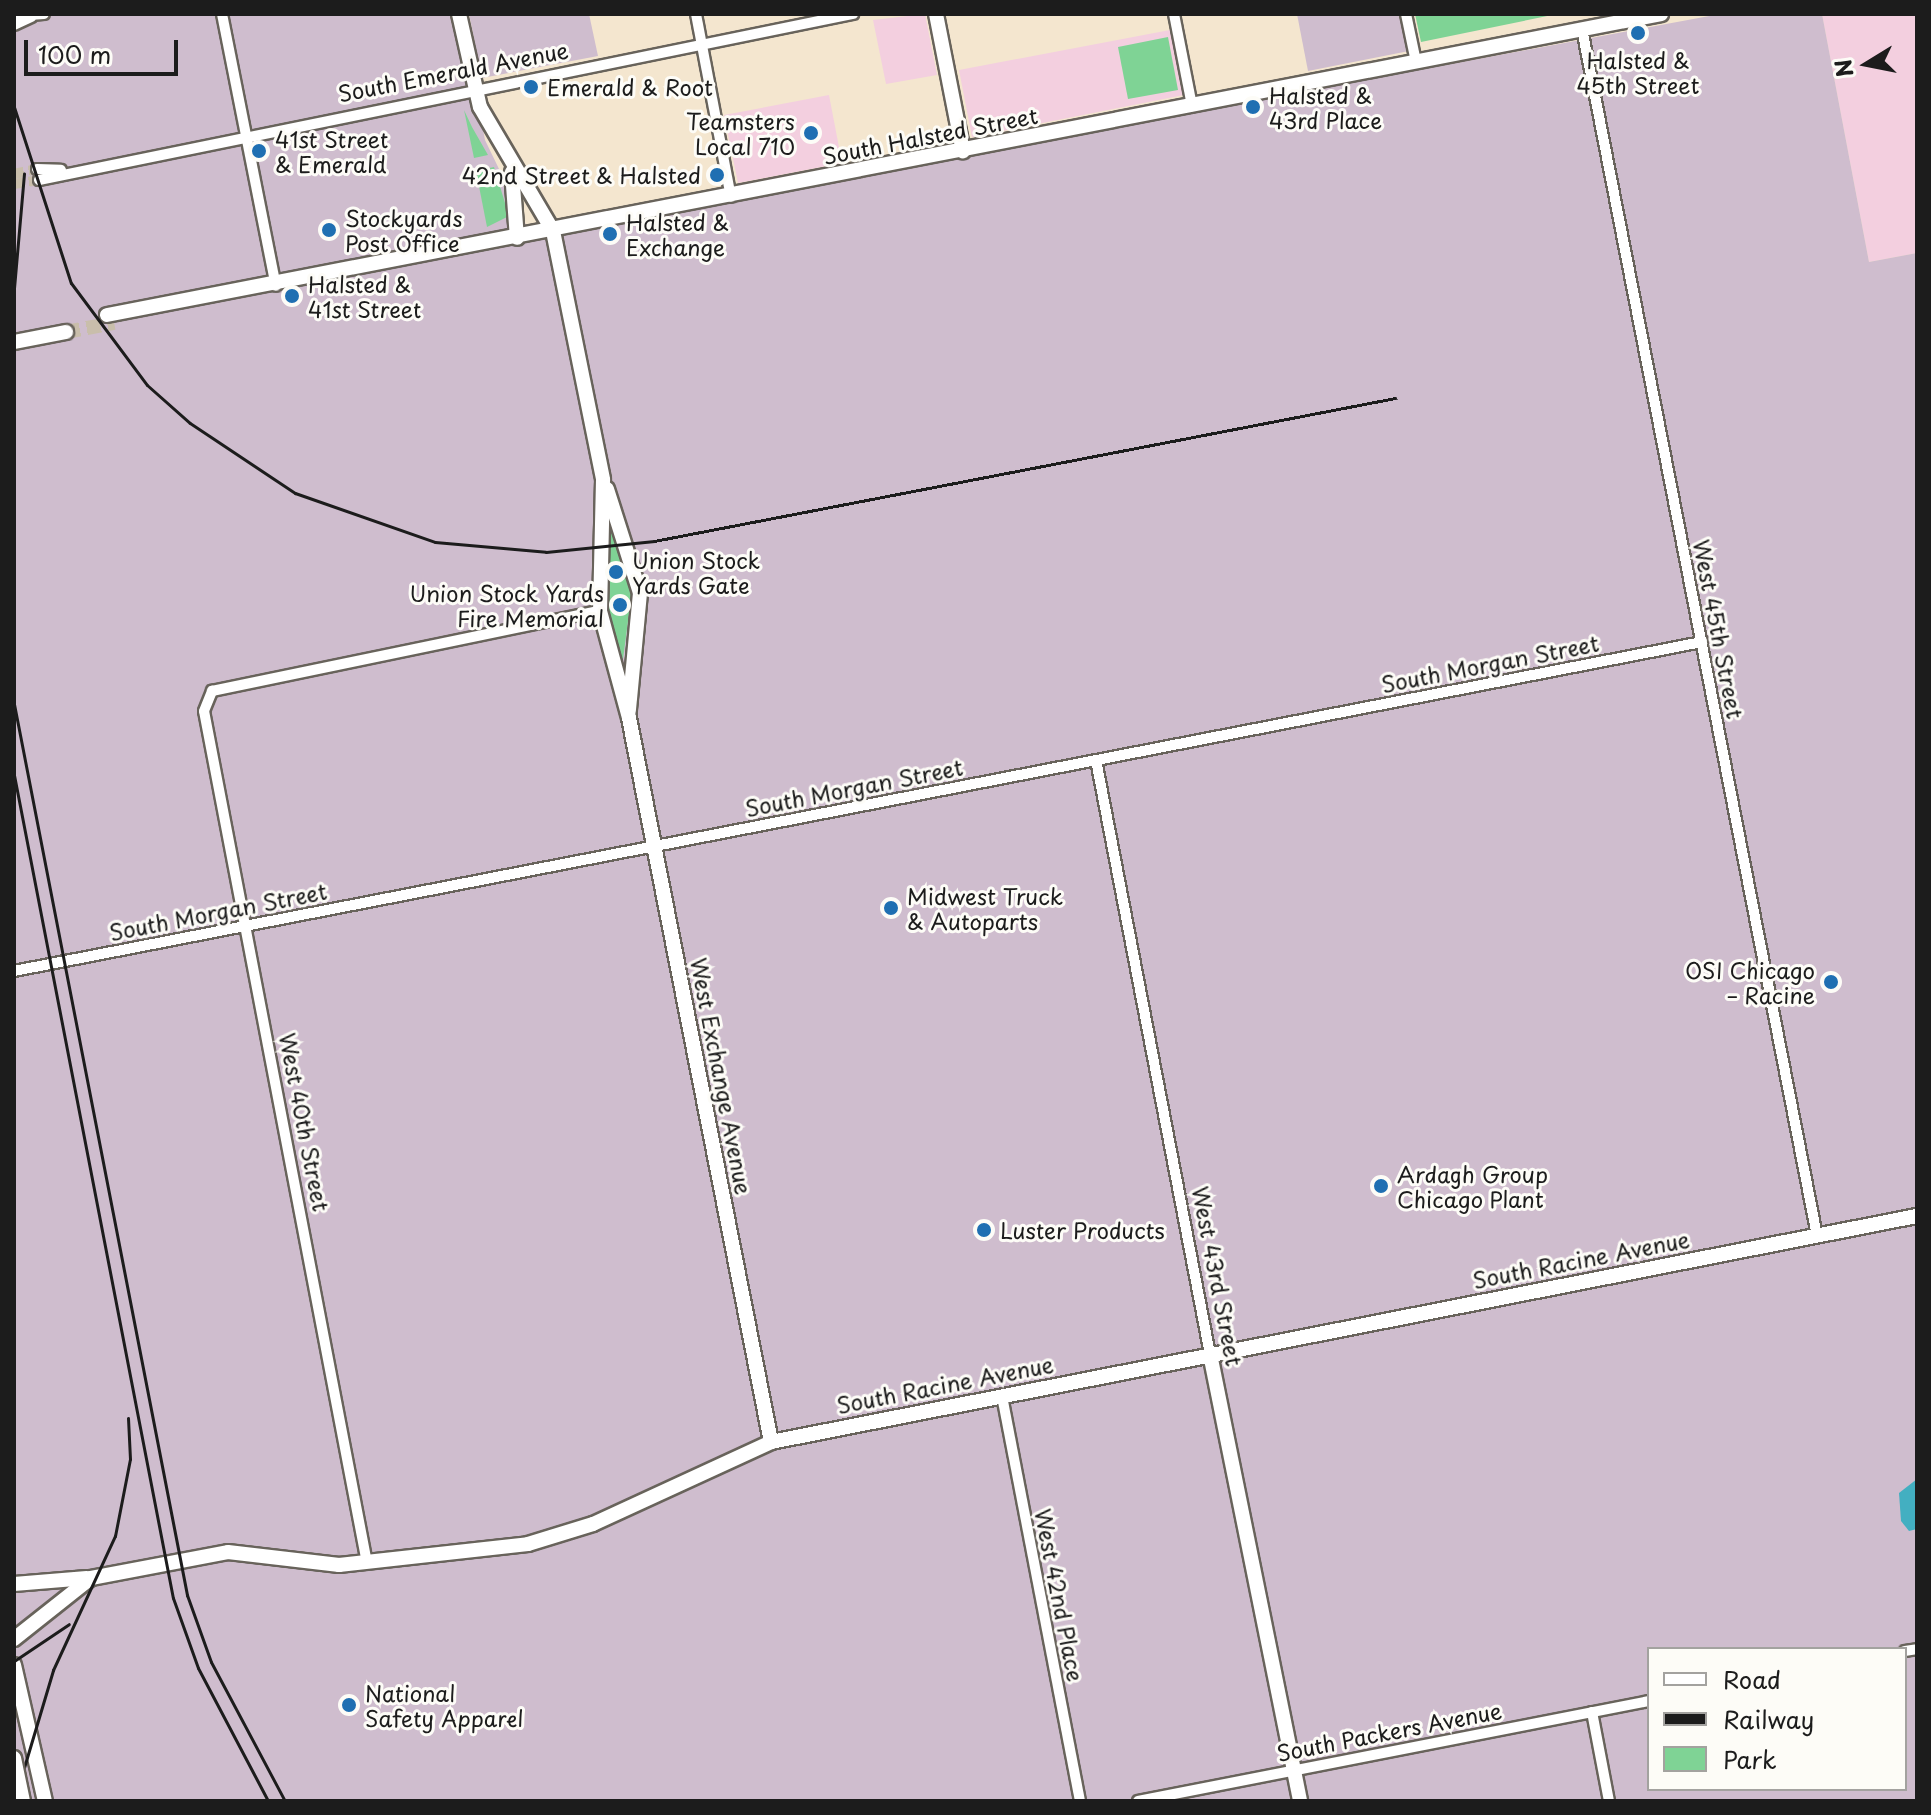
<!DOCTYPE html>
<meta charset="utf-8">
<style>
body{margin:0}
#map{position:relative;width:1931px;height:1815px;overflow:hidden;background:#f4e6cf;font-family:"Playpen Sans",sans-serif}
div>[style]{position:absolute}
.built>*{inset:0;background:#f3cfdf}
.industrial>*{inset:0;background:#cfbdce}
.green>*{inset:0;background:#7fd395}
.water>*{inset:0;background:#43afc1}
.street-tunnel>*{height:10px;margin-top:-5px;transform-origin:0;background:repeating-linear-gradient(90deg,#c9beab 0 10px,transparent 0 15px)}
.secondary-tunnel>*{height:14px;margin-top:-7px;transform-origin:0;background:repeating-linear-gradient(90deg,#c9beab 0 14px,transparent 0 21px)}
.roads{filter:drop-shadow(2px 0 #68635b) drop-shadow(-2px 0 #68635b) drop-shadow(0 2px #68635b) drop-shadow(0 -2px #68635b)}
.street>*{height:10px;margin:-5px;padding:0 5px;transform-origin:5px;border-radius:5px;background:#fff}
.secondary>*{height:14px;margin:-7px;padding:0 7px;transform-origin:7px;border-radius:7px;background:#fff}
.rail>*{height:3px;margin:-1.5px;padding:0 1.5px;transform-origin:1.5px;border-radius:1.5px;background:#1c1c1c}
.bridges{filter:drop-shadow(2px 0 #68635b) drop-shadow(-2px 0 #68635b) drop-shadow(0 2px #68635b) drop-shadow(0 -2px #68635b)}
.secondary-bridge>*{height:14px;margin:-7px;padding:0 7px;transform-origin:7px;border-radius:7px;background:#fff}
.dots>*{width:22px;height:22px;translate:-50% -50%;box-sizing:border-box;border:4px solid #fdfcf7;border-radius:50%}
span{translate:-50% -50%;white-space:nowrap;text-align:center;line-height:1.15;-webkit-text-stroke:6px #fdfcf7;paint-order:stroke}
.poi-label{font-size:22px;color:#1c1c1c}
.left{translate:0 -50%;text-align:left}
.right{translate:-100% -50%;text-align:right}
.street-label{font-size:22px;color:#1c1c1c}
.frame{position:absolute;inset:0;border:16px solid #1c1c1c;pointer-events:none}
.legend{position:absolute;left:1647px;top:1647px;width:260px;height:144px;box-sizing:border-box;background:#fdfcf7;border:2px solid #a3a29f;margin:0;padding:10px 14px;list-style:none;font-size:24px;color:#1c1c1c}
.legend li{display:flex;align-items:center;gap:16px;height:40px}
.legend b{width:40px;border:2px solid #a3a29f}
.north{position:absolute;left:1827px;top:24px;width:80px;height:80px;-webkit-text-stroke:6px #fdfcf7;paint-order:stroke;rotate:260deg;font-size:22px;font-weight:700;line-height:32px;text-align:center;color:#1c1c1c}
.north::after{content:'';display:block;margin:auto;width:28px;height:36px;background:#1c1c1c;clip-path:polygon(50% 0,100% 100%,50% 72%,0 100%)}
.scale{position:absolute;left:24px;top:40px;width:154px;height:36px;box-sizing:border-box;border:4px solid #1c1c1c;border-top:0;padding-left:10px;font-size:24px;line-height:28px;white-space:nowrap;color:#1c1c1c;-webkit-text-stroke:6px #fdfcf7;paint-order:stroke}
</style>
<div id="map">
<div class="built">
<div style="clip-path:polygon(925px 14px,937px 75px,886px 84px,873px 20px)"></div>
<div style="clip-path:polygon(1822px 14px,1917px 14px,1917px 253px,1869px 262px)"></div>
<div style="clip-path:polygon(1170px 30px,1184px 95px,972px 137px,959px 70px)"></div>
<div style="clip-path:polygon(829px 95px,842px 163px,738px 183px,724px 115px)"></div>
</div>
<div class="industrial">
<div style="clip-path:polygon(evenodd,14px 14px,461px 14px,485px 140px,531px 235px,1720px 14px,1822px 14px,1869px 262px,1917px 253px,1917px 1801px,14px 1801px,14px 14px,1649px 1649px,1905px 1649px,1905px 1789px,1649px 1789px,1649px 1649px)"></div>
<div style="clip-path:polygon(469px 14px,589px 14px,598px 56px,482px 78px)"></div>
<div style="clip-path:polygon(1297px 14px,1402px 14px,1409px 51px,1308px 71px)"></div>
</div>
<div class="green">
<div style="clip-path:polygon(1415px 14px,1557px 14px,1421px 42px)"></div>
<div style="clip-path:polygon(1168px 37px,1178px 90px,1128px 99px,1118px 47px)"></div>
<div style="clip-path:polygon(464px 110px,472px 127px,488px 155px,474px 158px)"></div>
<div style="clip-path:polygon(494px 167px,509px 216px,487px 227px,476px 171px)"></div>
<div style="clip-path:polygon(610px 521px,632px 591px,621px 674px,604px 596px)"></div>
</div>
<div class="water">
<div style="clip-path:polygon(1917px 1479px,1917px 1529px,1909px 1531px,1901px 1521px,1899px 1493px)"></div>
</div>
<div class="street-tunnel">
<div style="left:14px;top:174px;width:24px;rotate:-12deg"></div>
<div style="left:14px;top:184px;width:25px;rotate:-9deg"></div>
</div>
<div class="secondary-tunnel">
<div style="left:66px;top:332px;width:49px;rotate:-10.6deg"></div>
</div>
<div class="roads">
<div class="street">
<div style="left:222px;top:14px;width:277px;rotate:78.8deg"></div>
<div style="left:696px;top:14px;width:186px;rotate:79.2deg"></div>
<div style="left:1174px;top:14px;width:94px;rotate:78.9deg"></div>
<div style="left:1406px;top:14px;width:49px;rotate:78.2deg"></div>
<div style="left:14px;top:16px;width:30px;rotate:-4deg"></div>
<div style="left:14px;top:25px;width:19px;rotate:-25deg"></div>
<div style="left:1582px;top:29px;width:1230px;rotate:78.98deg"></div>
<div style="left:37px;top:169px;width:24px;rotate:2deg"></div>
<div style="left:39px;top:180px;width:831px;rotate:-11.53deg"></div>
<div style="left:1096px;top:760px;width:605px;rotate:79.14deg"></div>
<div style="left:14px;top:971px;width:1720px;rotate:-11.03deg"></div>
<div style="left:1002px;top:1396px;width:412px;rotate:79.1deg"></div>
<div style="left:367px;top:1563px;width:867px;rotate:-100.83deg"></div>
<div style="left:204px;top:711px;width:22px;rotate:-68deg"></div>
<div style="left:212px;top:691px;width:396px;rotate:-11.7deg"></div>
<div style="left:1905px;top:1651px;width:12px;rotate:-9deg"></div>
<div style="left:1592px;top:1712px;width:91px;rotate:79.2deg"></div>
<div style="left:1138px;top:1801px;width:521px;rotate:-11.07deg"></div>
</div>
<div class="secondary">
<div style="left:459px;top:14px;width:95px;rotate:77.3deg"></div>
<div style="left:480px;top:107px;width:144px;rotate:59.5deg"></div>
<div style="left:553px;top:231px;width:254px;rotate:78.6deg"></div>
<div style="left:603px;top:480px;width:131px;rotate:91.3deg"></div>
<div style="left:600px;top:611px;width:111px;rotate:74.8deg"></div>
<div style="left:629px;top:718px;width:738px;rotate:78.9deg"></div>
<div style="left:936px;top:14px;width:140px;rotate:78.9deg"></div>
<div style="left:512px;top:172px;width:66px;rotate:85.7deg"></div>
<div style="left:107px;top:315px;width:1583px;rotate:-10.96deg"></div>
<div style="left:14px;top:342px;width:53px;rotate:-10.9deg"></div>
<div style="left:607px;top:489px;width:109px;rotate:72.4deg"></div>
<div style="left:640px;top:593px;width:118px;rotate:95.4deg"></div>
<div style="left:1210px;top:1354px;width:456px;rotate:78.6deg"></div>
<div style="left:14px;top:1584px;width:73px;rotate:-4.7deg"></div>
<div style="left:14px;top:1639px;width:98px;rotate:-38.4deg"></div>
<div style="left:91px;top:1578px;width:139px;rotate:-10.7deg"></div>
<div style="left:228px;top:1552px;width:112px;rotate:6.7deg"></div>
<div style="left:339px;top:1565px;width:190px;rotate:-6.3deg"></div>
<div style="left:528px;top:1544px;width:68px;rotate:-17.1deg"></div>
<div style="left:593px;top:1524px;width:196px;rotate:-24.7deg"></div>
<div style="left:771px;top:1442px;width:1168px;rotate:-11.16deg"></div>
<div style="left:14px;top:1665px;width:139px;rotate:77.2deg"></div>
</div>
</div>
<div class="rail">
<div style="left:14px;top:107px;width:185px;rotate:72.1deg"></div>
<div style="left:71px;top:283px;width:127px;rotate:53.3deg"></div>
<div style="left:147px;top:385px;width:57px;rotate:41.5deg"></div>
<div style="left:190px;top:423px;width:126px;rotate:33.7deg"></div>
<div style="left:295px;top:493px;width:148px;rotate:19.3deg"></div>
<div style="left:435px;top:542px;width:111px;rotate:5.1deg"></div>
<div style="left:546px;top:552px;width:109px;rotate:-5.8deg"></div>
<div style="left:654px;top:541px;width:755px;rotate:-10.92deg"></div>
<div style="left:14px;top:288px;width:115px;rotate:-85deg"></div>
<div style="left:14px;top:704px;width:908px;rotate:79.01deg"></div>
<div style="left:187px;top:1595px;width:71px;rotate:70.3deg"></div>
<div style="left:211px;top:1662px;width:157px;rotate:62deg"></div>
<div style="left:14px;top:775px;width:838px;rotate:79.07deg"></div>
<div style="left:173px;top:1598px;width:74px;rotate:70.3deg"></div>
<div style="left:198px;top:1668px;width:150px;rotate:62.2deg"></div>
<div style="left:14px;top:1661px;width:66px;rotate:-33.9deg"></div>
<div style="left:14px;top:1801px;width:137px;rotate:-73.4deg"></div>
<div style="left:53px;top:1670px;width:148px;rotate:-65.2deg"></div>
<div style="left:115px;top:1536px;width:78px;rotate:-79deg"></div>
<div style="left:130px;top:1459px;width:41px;rotate:-92.8deg"></div>
</div>
<div class="bridges">
<div class="secondary-bridge">
<div style="left:14px;top:1758px;width:44px;rotate:78.2deg"></div>
</div>
</div>
<div class="dots">
<div style="left:1638px;top:33px;background:#1f6fb2"></div>
<div style="left:531px;top:87px;background:#1f6fb2"></div>
<div style="left:1253px;top:107px;background:#1f6fb2"></div>
<div style="left:811px;top:133px;background:#1f6fb2"></div>
<div style="left:259px;top:151px;background:#1f6fb2"></div>
<div style="left:717px;top:175px;background:#1f6fb2"></div>
<div style="left:329px;top:230px;background:#1f6fb2"></div>
<div style="left:610px;top:234px;background:#1f6fb2"></div>
<div style="left:292px;top:296px;background:#1f6fb2"></div>
<div style="left:616px;top:572px;background:#1f6fb2"></div>
<div style="left:620px;top:605px;background:#1f6fb2"></div>
<div style="left:891px;top:908px;background:#1f6fb2"></div>
<div style="left:1831px;top:982px;background:#1f6fb2"></div>
<div style="left:1381px;top:1186px;background:#1f6fb2"></div>
<div style="left:984px;top:1230px;background:#1f6fb2"></div>
<div style="left:349px;top:1705px;background:#1f6fb2"></div>
</div>
<div class="poi-label">
<span style="left:1638px;top:72px">Halsted &amp;<br>45th Street</span>
<span class="left" style="left:547px;top:87px">Emerald &amp; Root</span>
<span class="left" style="left:1269px;top:107px">Halsted &amp;<br>43rd Place</span>
<span class="right" style="left:795px;top:133px">Teamsters<br>Local 710</span>
<span class="left" style="left:275px;top:151px">41st Street<br>&amp; Emerald</span>
<span class="right" style="left:701px;top:175px">42nd Street &amp; Halsted</span>
<span class="left" style="left:345px;top:230px">Stockyards<br>Post Office</span>
<span class="left" style="left:626px;top:234px">Halsted &amp;<br>Exchange</span>
<span class="left" style="left:308px;top:296px">Halsted &amp;<br>41st Street</span>
<span class="left" style="left:632px;top:572px">Union Stock<br>Yards Gate</span>
<span class="right" style="left:604px;top:605px">Union Stock Yards<br>Fire Memorial</span>
<span class="left" style="left:907px;top:908px">Midwest Truck<br>&amp; Autoparts</span>
<span class="right" style="left:1815px;top:982px">OSI Chicago<br>– Racine</span>
<span class="left" style="left:1397px;top:1186px">Ardagh Group<br>Chicago Plant</span>
<span class="left" style="left:1000px;top:1230px">Luster Products</span>
<span class="left" style="left:365px;top:1705px">National<br>Safety Apparel</span>
</div>
<div class="street-label">
<span style="left:453px;top:71px;rotate:-11deg">South Emerald Avenue</span>
<span style="left:930px;top:135px;rotate:-11deg">South Halsted Street</span>
<span style="left:1719px;top:629px;rotate:79deg">West 45th Street</span>
<span style="left:1490px;top:663px;rotate:-11deg">South Morgan Street</span>
<span style="left:854px;top:787px;rotate:-11deg">South Morgan Street</span>
<span style="left:218px;top:911px;rotate:-11deg">South Morgan Street</span>
<span style="left:722px;top:1076px;rotate:79deg">West Exchange Avenue</span>
<span style="left:305px;top:1122px;rotate:79deg">West 40th Street</span>
<span style="left:1581px;top:1259px;rotate:-11deg">South Racine Avenue</span>
<span style="left:1218px;top:1276px;rotate:79deg">West 43rd Street</span>
<span style="left:945px;top:1384px;rotate:-11deg">South Racine Avenue</span>
<span style="left:1060px;top:1595px;rotate:79deg">West 42nd Place</span>
<span style="left:1389px;top:1731px;rotate:-11deg">South Packers Avenue</span>
</div>
<div class="frame"></div>
<ul class="legend">
<li><b style="height:10px;background:#fff"></b>Road</li>
<li><b style="height:10px;background:#1c1c1c"></b>Railway</li>
<li><b style="height:22px;background:#7fd395"></b>Park</li>
</ul>
<div class="north">N</div>
<div class="scale">100 m</div>
</div>
